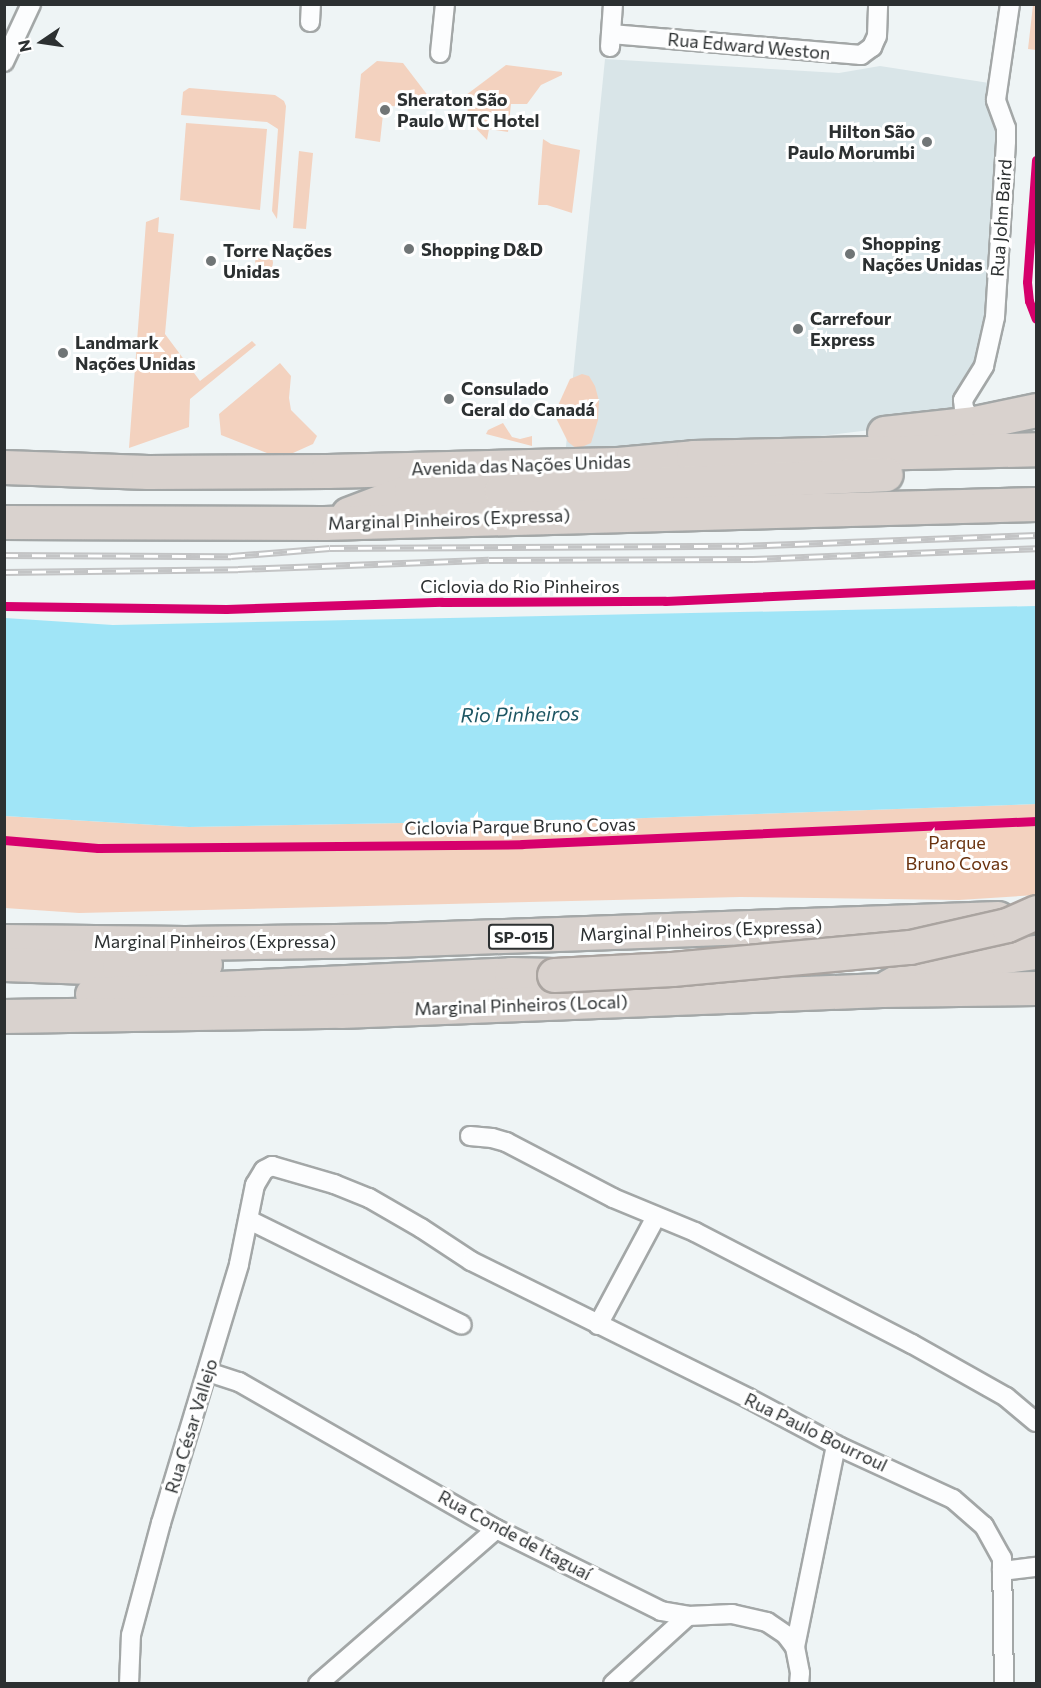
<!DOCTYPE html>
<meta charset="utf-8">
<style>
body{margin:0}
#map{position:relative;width:1041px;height:1688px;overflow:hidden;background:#eef4f5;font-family:Commissioner,sans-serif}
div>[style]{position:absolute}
.built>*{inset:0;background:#d9e5e8}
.green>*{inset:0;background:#f3d2bf}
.round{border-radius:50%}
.water>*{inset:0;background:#a0e5f7}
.roads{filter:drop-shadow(2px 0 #a3a7a7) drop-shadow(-2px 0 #a3a7a7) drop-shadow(0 2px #a3a7a7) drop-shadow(0 -2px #a3a7a7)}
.street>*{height:18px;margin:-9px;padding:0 9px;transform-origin:9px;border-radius:9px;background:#fcfdfe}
.highway>*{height:33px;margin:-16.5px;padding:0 16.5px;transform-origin:16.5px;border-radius:16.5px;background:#d9d2ce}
.rail>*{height:7px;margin-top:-3.5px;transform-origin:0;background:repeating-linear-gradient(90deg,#fff 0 14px,#c3c4c5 0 28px);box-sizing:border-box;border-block:2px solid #c3c4c5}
.bridges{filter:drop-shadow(2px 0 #aaa4a0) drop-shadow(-2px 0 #aaa4a0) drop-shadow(0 2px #aaa4a0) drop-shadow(0 -2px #aaa4a0)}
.highway-bridge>*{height:33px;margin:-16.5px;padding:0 16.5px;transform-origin:16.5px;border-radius:16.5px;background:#d9d2ce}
.cycleway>*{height:9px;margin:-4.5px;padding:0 4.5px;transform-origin:4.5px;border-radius:4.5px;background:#d6006c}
.dots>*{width:16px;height:16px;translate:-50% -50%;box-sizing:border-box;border:3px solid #fff;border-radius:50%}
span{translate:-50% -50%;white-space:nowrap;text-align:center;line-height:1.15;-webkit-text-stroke:6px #fff;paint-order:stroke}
.shield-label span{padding:2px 4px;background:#fff;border:2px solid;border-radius:4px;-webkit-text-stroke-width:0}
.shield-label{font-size:16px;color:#2c3031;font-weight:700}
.street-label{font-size:18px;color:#2c3031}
.poi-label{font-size:18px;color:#2c3031;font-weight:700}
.left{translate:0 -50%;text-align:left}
.right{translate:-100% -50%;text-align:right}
.park-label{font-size:18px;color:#6a330f}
.water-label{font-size:20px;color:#1e5663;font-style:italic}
.frame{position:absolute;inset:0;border:6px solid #2c3031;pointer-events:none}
.north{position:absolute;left:12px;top:12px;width:60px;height:60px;-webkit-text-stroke:4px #fff;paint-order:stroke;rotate:257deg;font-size:16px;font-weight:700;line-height:24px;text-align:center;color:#2c3031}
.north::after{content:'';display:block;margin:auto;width:21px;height:27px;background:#2c3031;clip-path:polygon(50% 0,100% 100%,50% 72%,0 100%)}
</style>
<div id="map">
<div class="built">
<div style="clip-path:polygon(605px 59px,839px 73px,880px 66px,1002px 85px,995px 317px,964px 409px,929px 423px,762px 443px,565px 456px)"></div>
</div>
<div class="green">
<div style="clip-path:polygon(1033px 5px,1036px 5px,1036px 50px,1028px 49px)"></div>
<div style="clip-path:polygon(377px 61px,403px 63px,429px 97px,418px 96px,417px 109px,384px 105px,380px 142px,355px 138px,361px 74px)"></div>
<div style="clip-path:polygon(506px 65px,562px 72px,562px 75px,541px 85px,527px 104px,511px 104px,508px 132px,489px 129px,487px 140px,467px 119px,468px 105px,454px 104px)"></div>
<div style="clip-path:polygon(189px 88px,275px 95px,284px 101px,286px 106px,277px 219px,272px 211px,278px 129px,267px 122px,181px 115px,183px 92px)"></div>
<div style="clip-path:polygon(186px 123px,267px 129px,260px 210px,180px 200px)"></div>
<div style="clip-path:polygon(543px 139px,551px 144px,580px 150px,572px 213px,547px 205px,538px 205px)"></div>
<div style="clip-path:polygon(299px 151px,313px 153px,306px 229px,293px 228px)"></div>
<div style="clip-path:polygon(159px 217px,158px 232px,174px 234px,165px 334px,200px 381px,252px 341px,256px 345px,190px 399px,189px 427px,129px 448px,146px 222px)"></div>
<div class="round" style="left:255px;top:254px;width:18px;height:18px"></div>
<div style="clip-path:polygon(280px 363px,291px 376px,289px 398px,291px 410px,317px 436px,313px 444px,293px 453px,267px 453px,221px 435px,219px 414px)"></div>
<div style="clip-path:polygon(582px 374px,589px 376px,595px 386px,599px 401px,598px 420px,591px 443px,577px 449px,568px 442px,557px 420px,556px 410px,570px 379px)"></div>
<div style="clip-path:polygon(503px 423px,512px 437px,520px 439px,532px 436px,532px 446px,486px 434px,488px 430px)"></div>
<div style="clip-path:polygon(1036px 804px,1036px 895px,959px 900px,740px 897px,79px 913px,5px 908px,4px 816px,189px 827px,618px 819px)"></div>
</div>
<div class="water">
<div style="clip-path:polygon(1036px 606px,1036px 804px,618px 819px,189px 827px,5px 816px,5px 618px,113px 625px)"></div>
</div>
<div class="roads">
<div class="street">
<div style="left:310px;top:22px;width:18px;rotate:-87deg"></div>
<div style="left:611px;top:34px;width:251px;rotate:4.8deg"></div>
<div style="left:861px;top:55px;width:14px;rotate:-36deg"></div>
<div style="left:872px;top:47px;width:12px;rotate:-66deg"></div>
<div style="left:877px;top:36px;width:32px;rotate:-88deg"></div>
<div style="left:610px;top:47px;width:43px;rotate:-86deg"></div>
<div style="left:440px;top:53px;width:49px;rotate:-84.2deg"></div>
<div style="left:4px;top:62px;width:64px;rotate:-65deg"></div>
<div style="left:975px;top:423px;width:18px;rotate:-128deg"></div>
<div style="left:964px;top:409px;width:9px;rotate:-96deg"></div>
<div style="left:963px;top:400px;width:40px;rotate:-58deg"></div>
<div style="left:984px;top:366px;width:50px;rotate:-77.3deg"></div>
<div style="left:995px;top:317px;width:176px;rotate:-86.4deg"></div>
<div style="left:1006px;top:141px;width:13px;rotate:-90deg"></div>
<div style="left:1006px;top:128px;width:30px;rotate:-110deg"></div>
<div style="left:996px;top:100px;width:97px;rotate:-81.7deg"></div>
<div style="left:470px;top:1136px;width:22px;rotate:5deg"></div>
<div style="left:492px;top:1138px;width:15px;rotate:16deg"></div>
<div style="left:506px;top:1142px;width:121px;rotate:27.6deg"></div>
<div style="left:613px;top:1198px;width:89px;rotate:22.5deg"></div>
<div style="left:695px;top:1232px;width:244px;rotate:27.3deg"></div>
<div style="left:912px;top:1344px;width:108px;rotate:29.4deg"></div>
<div style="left:1006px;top:1397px;width:39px;rotate:40deg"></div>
<div style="left:249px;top:1220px;width:237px;rotate:26.2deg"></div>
<div style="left:598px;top:1325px;width:123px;rotate:-61.8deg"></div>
<div style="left:208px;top:1372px;width:33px;rotate:18deg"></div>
<div style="left:239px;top:1382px;width:296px;rotate:29.8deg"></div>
<div style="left:496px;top:1529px;width:184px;rotate:26.4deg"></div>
<div style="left:661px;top:1611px;width:27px;rotate:10deg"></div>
<div style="left:688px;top:1616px;width:44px;rotate:-2.6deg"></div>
<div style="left:732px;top:1614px;width:36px;rotate:13deg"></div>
<div style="left:767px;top:1622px;width:23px;rotate:34deg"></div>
<div style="left:786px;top:1635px;width:15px;rotate:53deg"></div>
<div style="left:795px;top:1647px;width:26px;rotate:79deg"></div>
<div style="left:800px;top:1673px;width:11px;rotate:95deg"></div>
<div style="left:1002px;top:1571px;width:34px;rotate:-7deg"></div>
<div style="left:795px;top:1647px;width:206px;rotate:-78.5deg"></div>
<div style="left:129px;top:1684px;width:49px;rotate:-87.7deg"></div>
<div style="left:131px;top:1635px;width:116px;rotate:-75deg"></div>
<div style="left:161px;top:1523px;width:270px;rotate:-73.2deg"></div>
<div style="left:239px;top:1264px;width:81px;rotate:-78.6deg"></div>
<div style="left:255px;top:1185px;width:17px;rotate:-59deg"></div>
<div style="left:264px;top:1170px;width:9px;rotate:-27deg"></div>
<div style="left:272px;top:1166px;width:65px;rotate:16.2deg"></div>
<div style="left:334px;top:1184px;width:38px;rotate:22deg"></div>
<div style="left:369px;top:1198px;width:60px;rotate:30deg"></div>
<div style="left:421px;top:1228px;width:60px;rotate:33.4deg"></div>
<div style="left:471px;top:1261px;width:309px;rotate:26.3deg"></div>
<div style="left:748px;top:1398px;width:104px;rotate:28deg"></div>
<div style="left:840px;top:1447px;width:124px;rotate:24.7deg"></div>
<div style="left:953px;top:1499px;width:41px;rotate:41.1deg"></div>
<div style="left:984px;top:1526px;width:37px;rotate:61deg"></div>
<div style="left:1002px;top:1558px;width:126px;rotate:89.1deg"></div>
<div style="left:318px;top:1684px;width:236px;rotate:-41deg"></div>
<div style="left:613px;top:1684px;width:101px;rotate:-42.2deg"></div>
</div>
<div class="highway">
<div style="left:884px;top:433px;width:92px;rotate:-6.3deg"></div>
<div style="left:975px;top:423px;width:62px;rotate:-12deg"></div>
<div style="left:4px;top:467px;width:144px;rotate:2deg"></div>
<div style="left:148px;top:472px;width:179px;rotate:-0.3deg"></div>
<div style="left:327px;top:471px;width:291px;rotate:-1.4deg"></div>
<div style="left:618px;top:464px;width:75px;rotate:-5.3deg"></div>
<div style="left:693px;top:457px;width:343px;rotate:-1.3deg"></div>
<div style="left:348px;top:514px;width:67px;rotate:-20.9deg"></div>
<div style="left:411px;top:490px;width:90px;rotate:0.6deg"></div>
<div style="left:501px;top:491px;width:385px;rotate:-2.5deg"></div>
<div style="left:4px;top:522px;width:320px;rotate:0.2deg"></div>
<div style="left:324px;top:523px;width:712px;rotate:-1.53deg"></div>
<div style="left:4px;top:941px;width:181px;rotate:0.6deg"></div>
<div style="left:185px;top:943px;width:206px;rotate:-0.8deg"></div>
<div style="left:391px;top:940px;width:607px;rotate:-2.08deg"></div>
<div style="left:4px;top:964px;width:115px;rotate:2deg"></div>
<div style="left:119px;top:968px;width:86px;rotate:-2.7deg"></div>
<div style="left:889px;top:986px;width:39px;rotate:-29deg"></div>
<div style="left:923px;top:967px;width:114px;rotate:-7.6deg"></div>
<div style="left:92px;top:994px;width:419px;rotate:-2.7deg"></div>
<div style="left:511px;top:974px;width:43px;rotate:1.3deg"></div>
<div style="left:4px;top:1016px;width:337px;rotate:-0.9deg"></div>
<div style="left:341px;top:1011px;width:541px;rotate:-2.22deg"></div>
<div style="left:882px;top:990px;width:154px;rotate:-0.7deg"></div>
</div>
</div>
<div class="rail">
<div style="left:4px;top:555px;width:227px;rotate:0.3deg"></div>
<div style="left:231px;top:556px;width:99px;rotate:-4.6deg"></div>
<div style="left:330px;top:548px;width:409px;rotate:-0.3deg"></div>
<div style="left:739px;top:546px;width:297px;rotate:-2.1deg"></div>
<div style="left:4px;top:572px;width:234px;rotate:-0.7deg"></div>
<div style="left:238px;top:569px;width:251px;rotate:-2.1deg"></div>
<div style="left:489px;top:560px;width:264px;rotate:-0.2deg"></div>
<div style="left:753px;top:559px;width:283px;rotate:-2.2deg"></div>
</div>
<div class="bridges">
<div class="highway-bridge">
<div style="left:554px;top:975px;width:118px;rotate:-2.9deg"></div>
<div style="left:672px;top:969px;width:239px;rotate:-5.3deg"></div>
<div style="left:910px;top:947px;width:99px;rotate:-12.8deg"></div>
<div style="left:1007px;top:925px;width:32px;rotate:-24deg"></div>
</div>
</div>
<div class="cycleway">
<div style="left:1036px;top:160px;width:122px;rotate:94.2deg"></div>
<div style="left:1027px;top:282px;width:19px;rotate:84deg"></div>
<div style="left:1029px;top:301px;width:19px;rotate:69deg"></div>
<div style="left:4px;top:606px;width:222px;rotate:0.8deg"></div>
<div style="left:226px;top:609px;width:216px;rotate:-1.9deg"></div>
<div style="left:442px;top:602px;width:223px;rotate:-0.3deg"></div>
<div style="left:665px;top:601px;width:371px;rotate:-2.6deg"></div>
<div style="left:4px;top:840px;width:94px;rotate:4.9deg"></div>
<div style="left:98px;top:848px;width:424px;rotate:-0.5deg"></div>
<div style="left:522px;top:844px;width:515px;rotate:-2.56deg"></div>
</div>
<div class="dots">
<div style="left:385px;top:110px;background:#707576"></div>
<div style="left:927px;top:142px;background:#707576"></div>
<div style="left:409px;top:249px;background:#707576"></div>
<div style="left:850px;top:254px;background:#707576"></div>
<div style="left:211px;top:261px;background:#707576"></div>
<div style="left:798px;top:329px;background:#707576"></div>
<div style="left:63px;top:353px;background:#707576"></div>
<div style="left:449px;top:399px;background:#707576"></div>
</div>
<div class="shield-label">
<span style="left:521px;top:937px">SP-015</span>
</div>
<div class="street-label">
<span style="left:749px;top:46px;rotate:5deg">Rua Edward Weston</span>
<span style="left:1001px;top:218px;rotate:-86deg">Rua John Baird</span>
<span style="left:521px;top:465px;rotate:-2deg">Avenida das Nações Unidas</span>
<span style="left:449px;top:519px;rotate:-2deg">Marginal Pinheiros (Expressa)</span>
<span style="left:520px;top:586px">Ciclovia do Rio Pinheiros</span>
<span style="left:520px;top:826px;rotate:-1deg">Ciclovia Parque Bruno Covas</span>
<span style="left:701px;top:930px;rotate:-2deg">Marginal Pinheiros (Expressa)</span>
<span style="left:215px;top:941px">Marginal Pinheiros (Expressa)</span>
<span style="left:521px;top:1005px;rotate:-2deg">Marginal Pinheiros (Local)</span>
<span style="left:191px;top:1426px;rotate:-73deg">Rua César Vallejo</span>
<span style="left:816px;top:1432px;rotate:26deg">Rua Paulo Bourroul</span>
<span style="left:515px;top:1535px;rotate:28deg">Rua Conde de Itaguaí</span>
</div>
<div class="poi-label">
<span class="left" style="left:397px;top:110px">Sheraton São<br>Paulo WTC Hotel</span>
<span class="right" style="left:915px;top:142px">Hilton São<br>Paulo Morumbi</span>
<span class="left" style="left:862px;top:254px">Shopping<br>Nações Unidas</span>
<span class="left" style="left:421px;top:249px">Shopping D&amp;D</span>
<span class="left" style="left:223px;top:261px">Torre Nações<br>Unidas</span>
<span class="left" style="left:810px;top:329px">Carrefour<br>Express</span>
<span class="left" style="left:75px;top:353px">Landmark<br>Nações Unidas</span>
<span class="left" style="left:461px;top:399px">Consulado<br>Geral do Canadá</span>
</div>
<div class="park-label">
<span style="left:957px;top:853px">Parque<br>Bruno Covas</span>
</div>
<div class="water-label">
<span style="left:520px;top:714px;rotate:-1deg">Rio Pinheiros</span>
</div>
<div class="frame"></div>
<div class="north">N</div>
</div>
